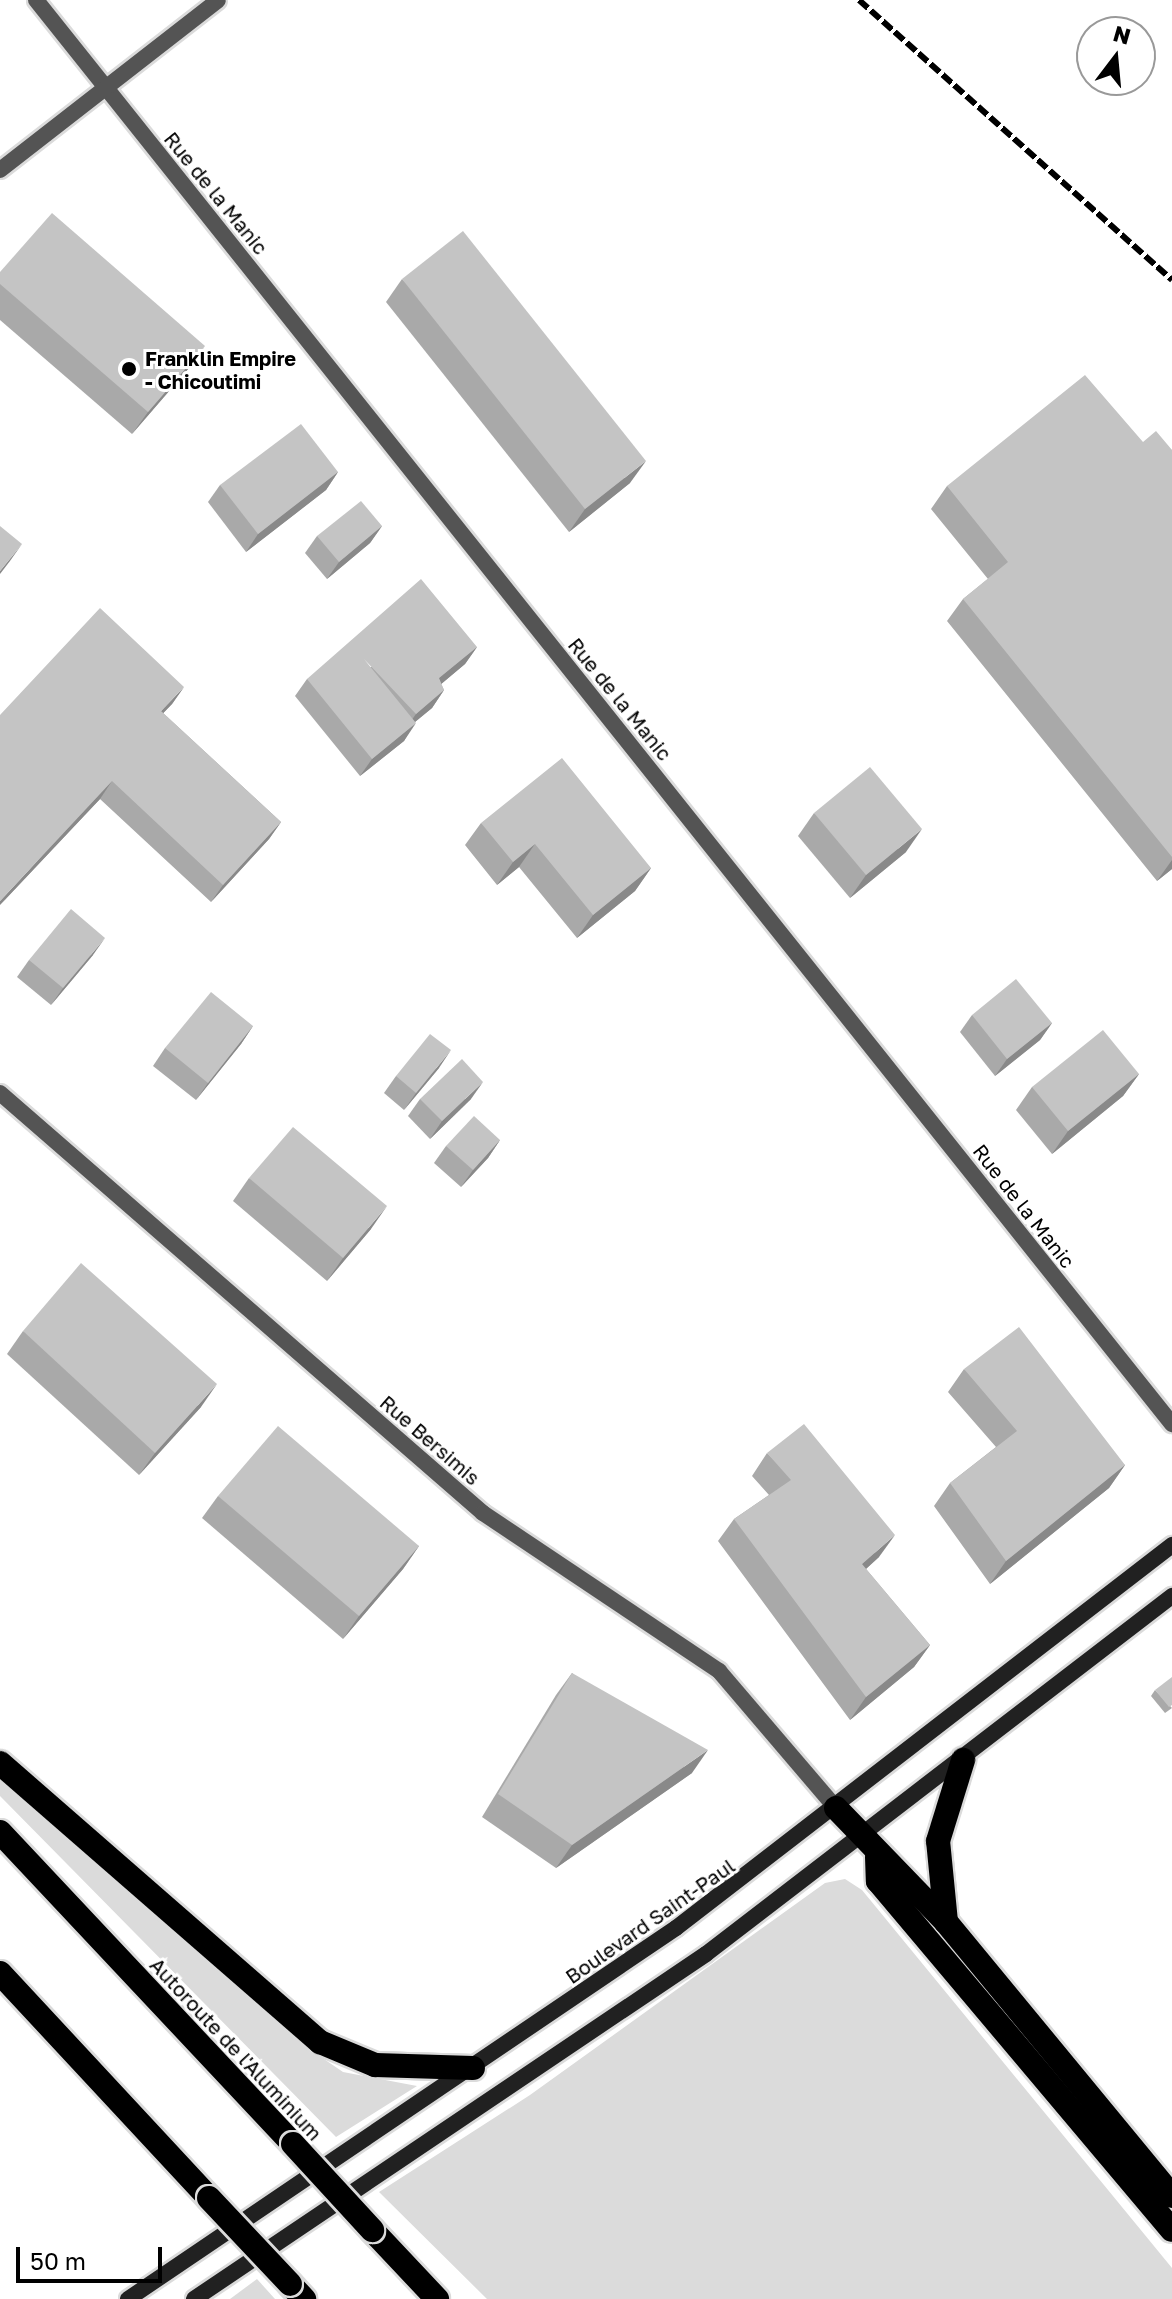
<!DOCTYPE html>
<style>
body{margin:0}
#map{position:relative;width:1172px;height:2299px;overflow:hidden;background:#fff;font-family:"Golos Text",sans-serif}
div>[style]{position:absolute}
.green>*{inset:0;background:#dbdbdb}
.roads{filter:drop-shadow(2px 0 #dbdbdb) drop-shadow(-2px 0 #dbdbdb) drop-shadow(0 2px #dbdbdb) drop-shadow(0 -2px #dbdbdb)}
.street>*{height:16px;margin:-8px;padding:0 8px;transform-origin:8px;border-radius:8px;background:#545454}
.secondary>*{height:16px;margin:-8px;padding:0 8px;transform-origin:8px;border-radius:8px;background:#212121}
.highway>*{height:24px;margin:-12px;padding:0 12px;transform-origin:12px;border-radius:12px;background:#000}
.rail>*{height:6px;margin-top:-3px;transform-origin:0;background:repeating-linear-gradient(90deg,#000 0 12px,transparent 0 16px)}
.bridges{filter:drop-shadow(2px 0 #dbdbdb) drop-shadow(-2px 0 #dbdbdb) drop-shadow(0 2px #dbdbdb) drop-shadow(0 -2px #dbdbdb)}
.highway-bridge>*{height:24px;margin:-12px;padding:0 12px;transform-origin:12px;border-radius:12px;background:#000}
.wall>*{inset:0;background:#a9a9a9}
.shaded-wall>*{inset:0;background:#898989}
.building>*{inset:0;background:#c4c4c4}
.dots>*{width:22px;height:22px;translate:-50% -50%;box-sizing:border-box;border:4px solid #fff;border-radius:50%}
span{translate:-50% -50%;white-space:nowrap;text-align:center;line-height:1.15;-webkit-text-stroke:6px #fff;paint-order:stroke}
.street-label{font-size:20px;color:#000}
.poi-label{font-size:20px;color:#000;font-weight:700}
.left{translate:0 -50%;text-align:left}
.north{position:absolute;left:1076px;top:16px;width:80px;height:80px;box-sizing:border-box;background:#fff;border:2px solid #999;border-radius:50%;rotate:16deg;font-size:22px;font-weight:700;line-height:32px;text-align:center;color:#000}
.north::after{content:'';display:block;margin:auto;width:28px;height:36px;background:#000;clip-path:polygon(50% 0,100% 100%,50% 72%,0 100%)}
.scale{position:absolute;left:16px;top:2247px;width:146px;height:36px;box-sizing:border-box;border:4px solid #000;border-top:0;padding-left:10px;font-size:24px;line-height:28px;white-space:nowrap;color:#000;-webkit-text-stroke:6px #fff;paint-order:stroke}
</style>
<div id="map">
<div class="green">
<div style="clip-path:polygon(0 1775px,296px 2040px,343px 2072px,417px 2086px,336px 2137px,0 1796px)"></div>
<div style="clip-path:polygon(845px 1879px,862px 1890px,1172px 2268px,1172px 2299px,487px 2299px,379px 2192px,530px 2095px,825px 1883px)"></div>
<div style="clip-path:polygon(257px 2279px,275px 2299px,230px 2299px)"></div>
</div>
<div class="roads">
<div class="street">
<div style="left:36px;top:0;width:1822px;rotate:51.42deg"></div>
<div style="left:0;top:170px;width:276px;rotate:-37.9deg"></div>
<div style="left:0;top:1093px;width:640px;rotate:41.01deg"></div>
<div style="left:483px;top:1513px;width:284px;rotate:33.8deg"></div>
<div style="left:719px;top:1671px;width:180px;rotate:49.5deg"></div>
</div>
<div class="secondary">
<div style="left:128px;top:2299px;width:662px;rotate:-34.1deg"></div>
<div style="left:676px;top:1928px;width:627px;rotate:-37.67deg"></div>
<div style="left:194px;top:2299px;width:617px;rotate:-33.97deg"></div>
<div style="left:706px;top:1954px;width:588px;rotate:-37.53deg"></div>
</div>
<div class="highway">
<div style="left:0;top:1763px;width:425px;rotate:41.1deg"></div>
<div style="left:320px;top:2042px;width:60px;rotate:22.7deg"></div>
<div style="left:375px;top:2065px;width:98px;rotate:1.8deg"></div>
<div style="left:836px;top:1808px;width:158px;rotate:46deg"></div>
<div style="left:946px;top:1922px;width:355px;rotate:50.5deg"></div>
<div style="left:0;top:1832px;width:428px;rotate:46.8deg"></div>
<div style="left:877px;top:1857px;width:24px;rotate:88deg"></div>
<div style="left:878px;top:1881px;width:456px;rotate:49.9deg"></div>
<div style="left:946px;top:1922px;width:81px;rotate:-95.6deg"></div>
<div style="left:938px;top:1841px;width:85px;rotate:-72.8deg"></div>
<div style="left:0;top:1973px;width:307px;rotate:47.1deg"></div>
<div style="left:372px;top:2230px;width:95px;rotate:46.7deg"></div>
<div style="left:290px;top:2284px;width:21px;rotate:47deg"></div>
</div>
</div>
<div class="rail">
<div style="left:859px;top:0;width:420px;rotate:41.8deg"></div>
</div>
<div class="bridges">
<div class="highway-bridge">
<div style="left:293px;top:2144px;width:117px;rotate:47.4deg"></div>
<div style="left:209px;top:2198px;width:118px;rotate:46.7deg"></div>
</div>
</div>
<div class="wall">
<div style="clip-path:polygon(0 272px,189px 368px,132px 434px,0 320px)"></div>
<div style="clip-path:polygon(402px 279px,630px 483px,569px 532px,386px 302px)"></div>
<div style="clip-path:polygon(1143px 442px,1172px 450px,1172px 869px,1157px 881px,947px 621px,963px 599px,988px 579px,931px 509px,947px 486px)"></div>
<div style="clip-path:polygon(338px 472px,326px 490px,246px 552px,208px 502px,220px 485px)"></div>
<div style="clip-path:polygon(382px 526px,370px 543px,327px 579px,305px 553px,317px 536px)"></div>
<div style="clip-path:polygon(477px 647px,465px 664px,441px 684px,444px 690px,432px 708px,415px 722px,404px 741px,360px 776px,295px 696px,307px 679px)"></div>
<div style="clip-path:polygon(184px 687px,172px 704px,163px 713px,281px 822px,269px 839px,211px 902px,100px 799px,0 905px)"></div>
<div style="clip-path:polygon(814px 813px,906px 852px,850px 898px,798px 836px)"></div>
<div style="clip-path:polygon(481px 823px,651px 868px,635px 891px,577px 938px,519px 867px,497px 885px,465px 845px)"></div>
<div style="clip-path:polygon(93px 955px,51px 1005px,17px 977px,29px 960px)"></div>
<div style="clip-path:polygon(972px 1015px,1052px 1023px,1040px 1040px,995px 1076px,960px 1032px)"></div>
<div style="clip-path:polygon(253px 1026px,241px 1044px,196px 1100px,153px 1066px,165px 1048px)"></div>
<div style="clip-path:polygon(439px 1068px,404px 1110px,384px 1093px,396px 1076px)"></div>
<div style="clip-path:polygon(1139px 1074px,1123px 1096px,1052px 1154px,1016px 1110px,1032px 1087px)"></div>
<div style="clip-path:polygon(420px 1099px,471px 1099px,430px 1139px,408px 1116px)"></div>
<div style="clip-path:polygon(500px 1140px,488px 1158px,461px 1187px,434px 1163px,446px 1146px)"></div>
<div style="clip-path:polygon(249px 1178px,371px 1229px,327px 1281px,233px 1201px)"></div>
<div style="clip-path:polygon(23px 1331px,201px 1407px,139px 1475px,7px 1354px)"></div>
<div style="clip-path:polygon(964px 1369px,1125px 1465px,1109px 1488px,990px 1584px,934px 1506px,950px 1483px,996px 1447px,948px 1392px)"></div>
<div style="clip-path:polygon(767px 1453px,879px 1557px,866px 1569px,930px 1645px,914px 1667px,850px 1720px,718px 1541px,734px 1519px,769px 1495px,752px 1476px)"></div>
<div style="clip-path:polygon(218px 1496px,419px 1546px,403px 1569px,343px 1639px,202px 1518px)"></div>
<div style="clip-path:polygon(572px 1673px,692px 1773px,556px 1868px,482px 1817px,556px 1695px)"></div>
<div style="clip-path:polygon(1155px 1690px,1172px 1708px,1165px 1713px,1151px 1696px)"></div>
</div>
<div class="shaded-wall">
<div style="clip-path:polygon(205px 346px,189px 368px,132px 434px,148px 412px)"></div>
<div style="clip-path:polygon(646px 461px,630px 483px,569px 532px,585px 509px)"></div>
<div style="clip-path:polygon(338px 472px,326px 490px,246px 552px,258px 534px)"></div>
<div style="clip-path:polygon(382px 526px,370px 543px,327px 579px,339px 562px)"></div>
<div style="clip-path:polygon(22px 544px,10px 561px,0 574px,0 571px)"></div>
<div style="clip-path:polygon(477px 647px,465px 664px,427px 696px,439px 678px)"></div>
<div style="clip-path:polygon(184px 687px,172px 704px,149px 728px,161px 711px)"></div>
<div style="clip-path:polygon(444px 690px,432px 708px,404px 731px,416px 714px)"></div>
<div style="clip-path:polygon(416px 723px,404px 741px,360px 776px,372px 759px)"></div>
<div style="clip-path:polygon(112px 781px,100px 799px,0 905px,0 901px)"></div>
<div style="clip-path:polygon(281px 822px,269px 839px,211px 902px,223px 885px)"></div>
<div style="clip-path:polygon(922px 829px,906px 852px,850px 898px,866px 875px)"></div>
<div style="clip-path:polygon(535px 844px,519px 867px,497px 885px,513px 862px)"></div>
<div style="clip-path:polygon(1172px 860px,1172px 869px,1157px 881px)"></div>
<div style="clip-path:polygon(651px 868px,635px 891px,577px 938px,593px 915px)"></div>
<div style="clip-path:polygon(105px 938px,93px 955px,51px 1005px,63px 988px)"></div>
<div style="clip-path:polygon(1052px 1023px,1040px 1040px,995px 1076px,1007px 1059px)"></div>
<div style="clip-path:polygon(253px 1026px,241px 1044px,196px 1100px,208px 1083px)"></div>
<div style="clip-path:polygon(451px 1050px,439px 1068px,404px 1110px,416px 1093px)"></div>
<div style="clip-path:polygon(1139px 1074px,1123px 1096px,1052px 1154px,1068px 1131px)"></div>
<div style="clip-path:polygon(483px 1082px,471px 1099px,430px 1139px,442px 1121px)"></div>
<div style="clip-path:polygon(500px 1140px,488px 1158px,461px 1187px,473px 1170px)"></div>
<div style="clip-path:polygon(387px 1206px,371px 1229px,327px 1281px,343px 1258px)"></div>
<div style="clip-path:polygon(217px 1384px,201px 1407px,139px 1475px,155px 1453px)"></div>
<div style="clip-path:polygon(1125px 1465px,1109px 1488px,990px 1584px,1006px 1561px)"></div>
<div style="clip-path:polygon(895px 1535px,879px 1557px,846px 1587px,862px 1564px)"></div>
<div style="clip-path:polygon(419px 1546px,403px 1569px,343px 1639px,359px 1616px)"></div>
<div style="clip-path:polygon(930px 1645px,914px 1667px,850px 1720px,866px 1697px)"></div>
<div style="clip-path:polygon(708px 1750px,692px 1773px,556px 1868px,572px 1845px)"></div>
</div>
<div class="building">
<div style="clip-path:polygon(52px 213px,205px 346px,148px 412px,0 284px,0 272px)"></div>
<div style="clip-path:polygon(463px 231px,646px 461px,585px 509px,402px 279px)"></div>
<div style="clip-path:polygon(1085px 375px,1143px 442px,1156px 431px,1172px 450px,1172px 857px,963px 599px,1008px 562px,947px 486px)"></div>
<div style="clip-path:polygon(301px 424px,338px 472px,258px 534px,220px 485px)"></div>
<div style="clip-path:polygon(361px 501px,382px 526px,339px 562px,317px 536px)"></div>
<div style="clip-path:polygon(0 526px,22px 544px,0 571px)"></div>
<div style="clip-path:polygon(421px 579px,477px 647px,439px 678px,444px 690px,416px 714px,364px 659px,416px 723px,372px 759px,307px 679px)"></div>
<div style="clip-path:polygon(100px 608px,184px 687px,161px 711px,281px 822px,223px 885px,112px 781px,0 901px,0 715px)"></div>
<div style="clip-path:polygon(562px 758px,651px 868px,593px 915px,535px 844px,513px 862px,481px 823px)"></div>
<div style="clip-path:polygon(870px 767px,922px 829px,866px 875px,814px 813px)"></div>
<div style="clip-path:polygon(71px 909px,105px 938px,63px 988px,29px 960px)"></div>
<div style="clip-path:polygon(1016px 979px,1052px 1023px,1007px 1059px,972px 1015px)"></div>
<div style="clip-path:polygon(211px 992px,253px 1026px,208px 1083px,165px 1048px)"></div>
<div style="clip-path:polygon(1103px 1030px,1139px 1074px,1068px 1131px,1032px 1087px)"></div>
<div style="clip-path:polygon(430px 1034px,451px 1050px,416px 1093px,396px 1076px)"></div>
<div style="clip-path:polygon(462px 1059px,483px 1082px,442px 1121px,420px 1099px)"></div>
<div style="clip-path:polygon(474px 1116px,500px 1140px,473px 1170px,446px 1146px)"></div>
<div style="clip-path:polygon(293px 1127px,387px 1206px,343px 1258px,249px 1178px)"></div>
<div style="clip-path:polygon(81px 1263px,217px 1384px,155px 1453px,23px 1331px)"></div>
<div style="clip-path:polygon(1019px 1327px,1125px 1465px,1006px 1561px,950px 1483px,1017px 1431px,964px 1369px)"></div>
<div style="clip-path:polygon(804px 1424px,895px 1535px,862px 1564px,930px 1645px,866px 1697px,734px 1519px,791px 1480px,767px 1453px)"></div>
<div style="clip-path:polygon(278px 1426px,419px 1546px,359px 1616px,218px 1496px)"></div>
<div style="clip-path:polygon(572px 1673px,708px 1750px,572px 1845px,498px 1794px)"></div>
<div style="clip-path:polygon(1172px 1677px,1172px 1705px,1169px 1707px,1155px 1690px)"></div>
</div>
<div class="dots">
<div style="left:129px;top:369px;background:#000"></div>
</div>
<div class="street-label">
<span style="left:216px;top:193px;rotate:51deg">Rue de la Manic</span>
<span style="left:620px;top:699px;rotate:51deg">Rue de la Manic</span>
<span style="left:1024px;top:1206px;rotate:52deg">Rue de la Manic</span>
<span style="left:430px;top:1440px;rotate:41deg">Rue Bersimis</span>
<span style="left:650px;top:1921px;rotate:-35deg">Boulevard Saint-Paul</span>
<span style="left:236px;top:2049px;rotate:47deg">Autoroute de l'Aluminium</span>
</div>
<div class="poi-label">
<span class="left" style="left:145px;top:370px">Franklin Empire<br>- Chicoutimi</span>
</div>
<div class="north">N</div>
<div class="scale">50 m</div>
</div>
